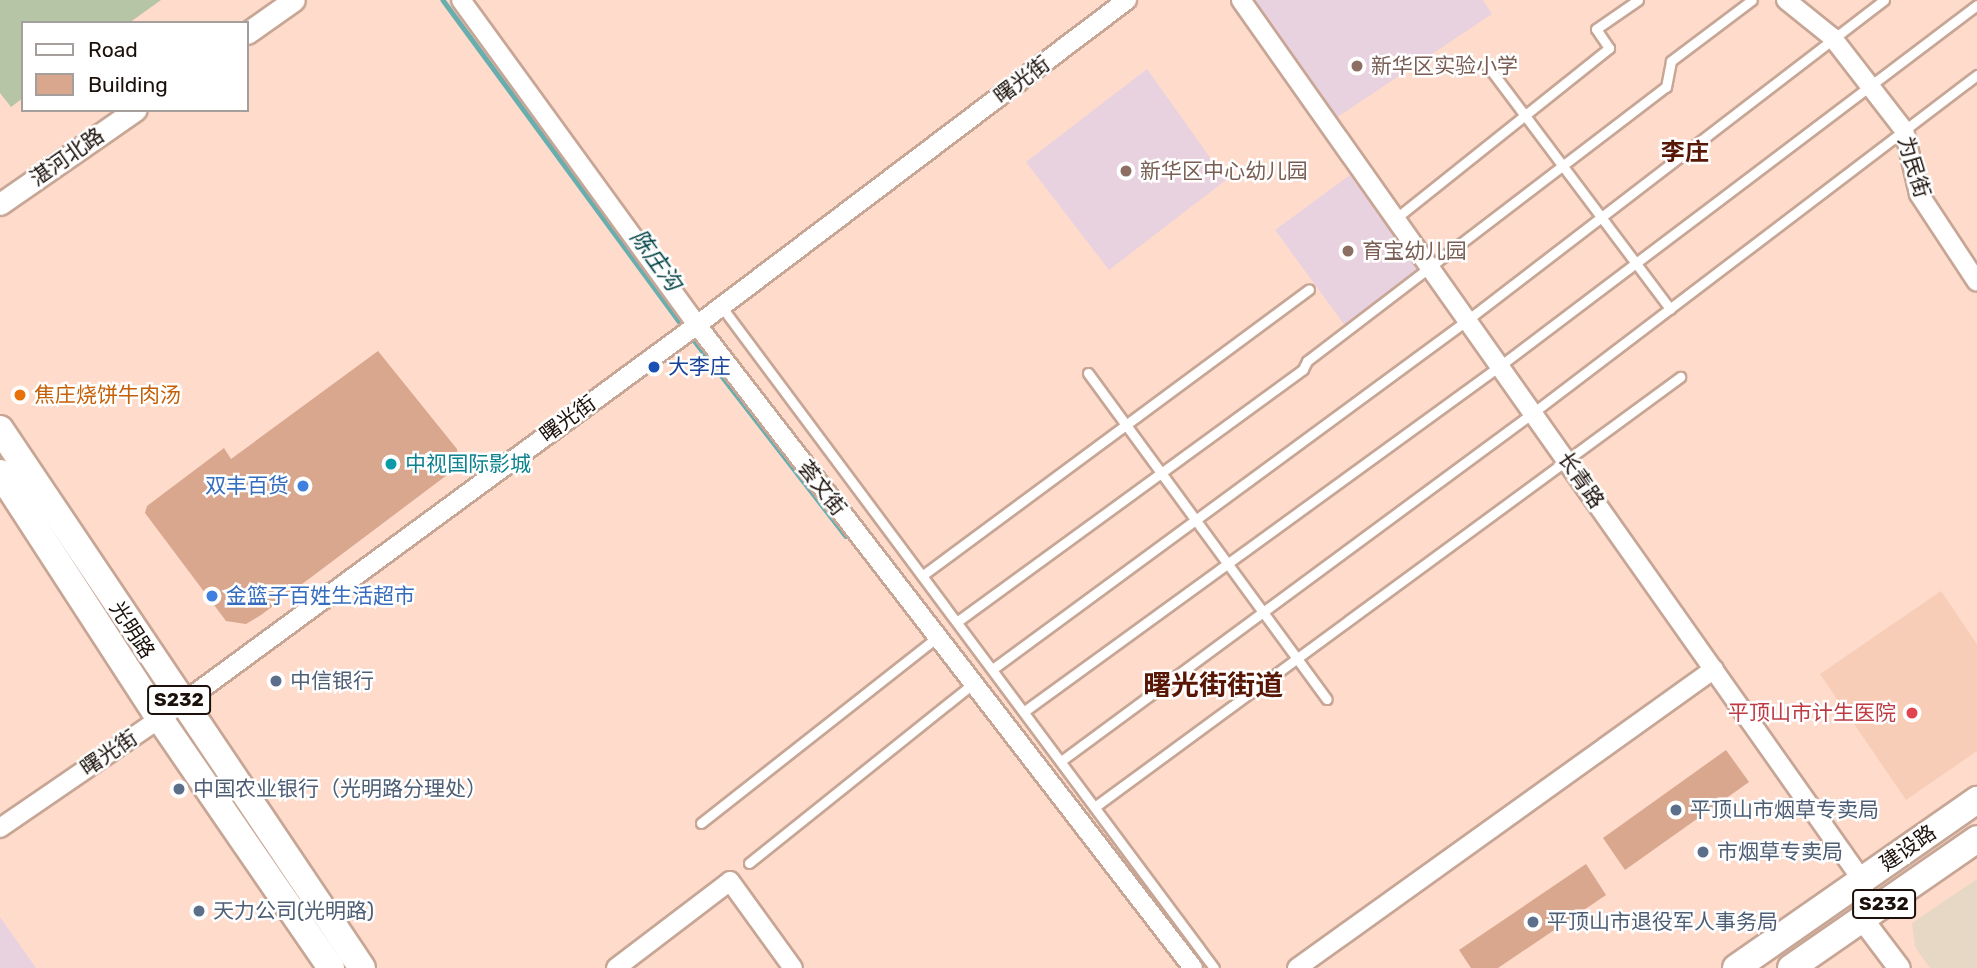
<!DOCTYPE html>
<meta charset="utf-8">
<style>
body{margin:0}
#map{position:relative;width:1977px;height:968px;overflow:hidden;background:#fedbca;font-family:Rubik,"Noto Sans SC",sans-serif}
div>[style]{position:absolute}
.commercial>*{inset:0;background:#e7d7c5}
.built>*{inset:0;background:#f7cdb8}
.education>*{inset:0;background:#e9d2df}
.green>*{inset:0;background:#b6c5a5}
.stream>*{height:4.5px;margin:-2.25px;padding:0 2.25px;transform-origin:2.25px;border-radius:2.25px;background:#69aeaf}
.building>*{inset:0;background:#d9a78d}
.roads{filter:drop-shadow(2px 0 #c7a696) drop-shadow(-2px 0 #c7a696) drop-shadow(0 2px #c7a696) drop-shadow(0 -2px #c7a696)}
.service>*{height:9px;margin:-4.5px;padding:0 4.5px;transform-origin:4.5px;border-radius:4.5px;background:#fff}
.minor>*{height:18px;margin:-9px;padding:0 9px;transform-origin:9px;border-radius:9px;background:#fff}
.tertiary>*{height:21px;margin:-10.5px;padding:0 10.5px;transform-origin:10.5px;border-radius:10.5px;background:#fff}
.primary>*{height:26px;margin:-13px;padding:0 13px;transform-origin:13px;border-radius:13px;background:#fff}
.dots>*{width:19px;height:19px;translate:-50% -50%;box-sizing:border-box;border:4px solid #fff;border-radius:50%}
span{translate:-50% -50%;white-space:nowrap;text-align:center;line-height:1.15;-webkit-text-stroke:5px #fff;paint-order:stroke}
.shield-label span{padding:2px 5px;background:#fff;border:2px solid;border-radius:5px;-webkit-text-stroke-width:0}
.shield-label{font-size:19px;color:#1b100a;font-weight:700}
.education-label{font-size:21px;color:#785e54}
.left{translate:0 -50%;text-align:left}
.street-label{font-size:21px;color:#1b100a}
.transit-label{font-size:21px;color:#164399}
.food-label{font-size:21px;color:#c56008}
.culture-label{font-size:21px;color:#0d838f}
.shop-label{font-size:21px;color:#366cbe}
.right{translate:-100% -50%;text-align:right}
.service-label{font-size:21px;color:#4e5e75}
.health-label{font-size:21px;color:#be3a42}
.water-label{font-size:23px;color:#004344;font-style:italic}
.quarter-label{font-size:24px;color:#581605;font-weight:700}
.district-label{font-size:28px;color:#581605;font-weight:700}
.legend{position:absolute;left:21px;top:21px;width:228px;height:91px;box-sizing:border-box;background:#fff;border:2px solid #a49f9d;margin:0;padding:9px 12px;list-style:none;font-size:21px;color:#1b100a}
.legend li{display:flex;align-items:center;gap:14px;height:35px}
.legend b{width:35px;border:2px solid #a49f9d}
</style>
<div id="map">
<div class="commercial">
<div style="clip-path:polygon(1977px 879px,1977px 968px,1930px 968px,1915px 947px,1912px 923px)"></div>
</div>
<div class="built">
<div style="clip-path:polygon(1941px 591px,1977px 644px,1977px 751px,1906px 800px,1820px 674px)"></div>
</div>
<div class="education">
<div style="clip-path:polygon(1254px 0,1483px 0,1492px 14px,1336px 118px)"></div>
<div style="clip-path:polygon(1147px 69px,1226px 180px,1109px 270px,1026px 162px)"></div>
<div style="clip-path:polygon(1350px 175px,1421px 271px,1346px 327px,1275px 230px)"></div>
<div style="clip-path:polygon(0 917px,36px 968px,0 968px)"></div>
</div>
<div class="green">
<div style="clip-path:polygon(0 0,161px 0,129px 23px,23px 23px,23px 98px,11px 107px,0 93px)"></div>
</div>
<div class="stream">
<div style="left:443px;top:0;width:407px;rotate:53.7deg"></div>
<div style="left:690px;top:335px;width:254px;rotate:52.2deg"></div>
</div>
<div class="building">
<div style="clip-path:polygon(378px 351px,457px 449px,459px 466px,261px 615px,246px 624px,226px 621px,145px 513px,147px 506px,224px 448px,231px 459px)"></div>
<div style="clip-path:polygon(1726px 750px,1749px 782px,1625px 870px,1603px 838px)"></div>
<div style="clip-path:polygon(1586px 864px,1606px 895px,1498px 968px,1471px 968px,1459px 950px)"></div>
</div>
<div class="roads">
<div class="service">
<div style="left:1487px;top:65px;width:305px;rotate:53.1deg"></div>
<div style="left:1395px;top:219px;width:274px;rotate:-38.6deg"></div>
<div style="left:1609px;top:48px;width:23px;rotate:-124deg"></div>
<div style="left:1596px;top:29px;width:51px;rotate:-34.6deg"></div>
<div style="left:721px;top:306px;width:825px;rotate:53.32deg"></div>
<div style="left:1088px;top:373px;width:404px;rotate:53.8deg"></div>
<div style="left:923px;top:575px;width:480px;rotate:-36.5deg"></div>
<div style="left:958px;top:621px;width:427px;rotate:-36.1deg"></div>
<div style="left:1303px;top:369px;width:9px;rotate:-63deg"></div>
<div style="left:1307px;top:361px;width:452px;rotate:-37.4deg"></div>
<div style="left:1666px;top:87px;width:26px;rotate:-79deg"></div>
<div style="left:1671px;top:61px;width:101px;rotate:-37deg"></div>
<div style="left:994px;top:668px;width:586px;rotate:-36.32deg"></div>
<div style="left:1466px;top:321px;width:527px;rotate:-37.52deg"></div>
<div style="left:1026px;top:710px;width:587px;rotate:-35.99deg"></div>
<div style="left:1501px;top:365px;width:597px;rotate:-37.1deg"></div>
<div style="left:1061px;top:761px;width:588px;rotate:-36.42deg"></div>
<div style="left:1534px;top:412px;width:557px;rotate:-37.26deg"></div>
<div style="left:1096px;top:806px;width:725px;rotate:-36.3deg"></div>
<div style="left:701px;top:823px;width:300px;rotate:-38.2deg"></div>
<div style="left:749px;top:863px;width:288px;rotate:-38.7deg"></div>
</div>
<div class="minor">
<div style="left:461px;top:0;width:402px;rotate:54deg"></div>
<div style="left:697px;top:325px;width:812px;rotate:52.35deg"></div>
<div style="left:1241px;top:0;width:1077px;rotate:54.79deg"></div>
<div style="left:1786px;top:0;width:59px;rotate:38.8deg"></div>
<div style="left:1832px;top:37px;width:118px;rotate:52.3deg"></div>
<div style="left:1904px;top:130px;width:66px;rotate:76.8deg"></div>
<div style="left:1919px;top:194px;width:105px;rotate:56.6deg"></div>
<div style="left:0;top:828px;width:219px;rotate:-34.4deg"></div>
<div style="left:181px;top:704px;width:640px;rotate:-36.3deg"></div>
<div style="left:697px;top:325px;width:539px;rotate:-37.08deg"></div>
<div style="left:616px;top:968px;width:143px;rotate:-37.3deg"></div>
<div style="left:730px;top:881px;width:107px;rotate:54.1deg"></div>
<div style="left:1297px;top:968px;width:513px;rotate:-35.64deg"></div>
</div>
<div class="tertiary">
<div style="left:247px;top:33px;width:57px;rotate:-35.1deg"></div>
<div style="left:0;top:204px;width:165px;rotate:-34.8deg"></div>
<div style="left:1862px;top:880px;width:39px;rotate:90deg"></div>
<div style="left:1862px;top:919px;width:61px;rotate:52.9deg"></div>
</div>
<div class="primary">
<div style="left:0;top:429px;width:649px;rotate:56.11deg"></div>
<div style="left:0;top:473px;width:293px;rotate:57deg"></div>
<div style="left:160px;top:719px;width:302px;rotate:55.5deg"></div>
<div style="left:1736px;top:968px;width:294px;rotate:-34.9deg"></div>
<div style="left:1791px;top:968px;width:226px;rotate:-34.7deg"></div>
</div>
</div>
<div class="dots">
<div style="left:1357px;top:66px;background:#8d6e63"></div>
<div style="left:1126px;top:171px;background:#8d6e63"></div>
<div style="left:1348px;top:251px;background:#8d6e63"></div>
<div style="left:654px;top:367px;background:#1a4fb4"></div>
<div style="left:20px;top:395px;background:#e8710a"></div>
<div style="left:391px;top:464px;background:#0f9aa8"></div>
<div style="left:303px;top:486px;background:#3f7fe0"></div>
<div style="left:212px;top:596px;background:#3f7fe0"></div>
<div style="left:276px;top:681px;background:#5c6f8a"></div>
<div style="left:1912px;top:713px;background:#e0444e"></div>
<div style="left:179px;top:789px;background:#5c6f8a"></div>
<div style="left:1676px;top:810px;background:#5c6f8a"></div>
<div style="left:1703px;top:852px;background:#5c6f8a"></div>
<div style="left:199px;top:911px;background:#5c6f8a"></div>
<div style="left:1533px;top:922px;background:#5c6f8a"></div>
</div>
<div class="shield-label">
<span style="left:179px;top:700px">S232</span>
<span style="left:1884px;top:904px">S232</span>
</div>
<div class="education-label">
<span class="left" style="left:1371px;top:66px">新华区实验小学</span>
<span class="left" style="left:1140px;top:171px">新华区中心幼儿园</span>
<span class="left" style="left:1362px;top:251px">育宝幼儿园</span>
</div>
<div class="street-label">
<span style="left:1022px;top:80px;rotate:-37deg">曙光街</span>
<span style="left:67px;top:157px;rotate:-35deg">湛河北路</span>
<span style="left:1914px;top:167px;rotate:73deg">为民街</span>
<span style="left:568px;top:419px;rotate:-36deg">曙光街</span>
<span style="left:1581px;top:480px;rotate:55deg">长青路</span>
<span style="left:822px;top:488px;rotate:52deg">荟文街</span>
<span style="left:132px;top:630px;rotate:57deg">光明路</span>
<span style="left:109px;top:753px;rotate:-34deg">曙光街</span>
<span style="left:1908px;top:848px;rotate:-35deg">建设路</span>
</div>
<div class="transit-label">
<span class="left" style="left:668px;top:367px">大李庄</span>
</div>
<div class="food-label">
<span class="left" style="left:34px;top:395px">焦庄烧饼牛肉汤</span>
</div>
<div class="culture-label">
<span class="left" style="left:405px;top:464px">中视国际影城</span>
</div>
<div class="shop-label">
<span class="right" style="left:289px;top:486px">双丰百货</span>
<span class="left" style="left:226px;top:596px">金篮子百姓生活超市</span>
</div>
<div class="service-label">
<span class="left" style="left:290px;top:681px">中信银行</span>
<span class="left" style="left:193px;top:789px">中国农业银行（光明路分理处）</span>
<span class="left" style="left:1690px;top:810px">平顶山市烟草专卖局</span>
<span class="left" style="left:1717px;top:852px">市烟草专卖局</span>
<span class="left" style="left:213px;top:911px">天力公司(光明路)</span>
<span class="left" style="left:1547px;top:922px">平顶山市退役军人事务局</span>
</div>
<div class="health-label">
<span class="right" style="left:1896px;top:713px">平顶山市计生医院</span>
</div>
<div class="water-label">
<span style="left:656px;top:260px;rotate:54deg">陈庄沟</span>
</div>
<div class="quarter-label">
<span style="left:1685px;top:153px">李庄</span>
</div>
<div class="district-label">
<span style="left:1213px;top:686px">曙光街街道</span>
</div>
<ul class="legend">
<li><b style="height:9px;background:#fff"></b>Road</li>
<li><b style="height:19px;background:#d9a78d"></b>Building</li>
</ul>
</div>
